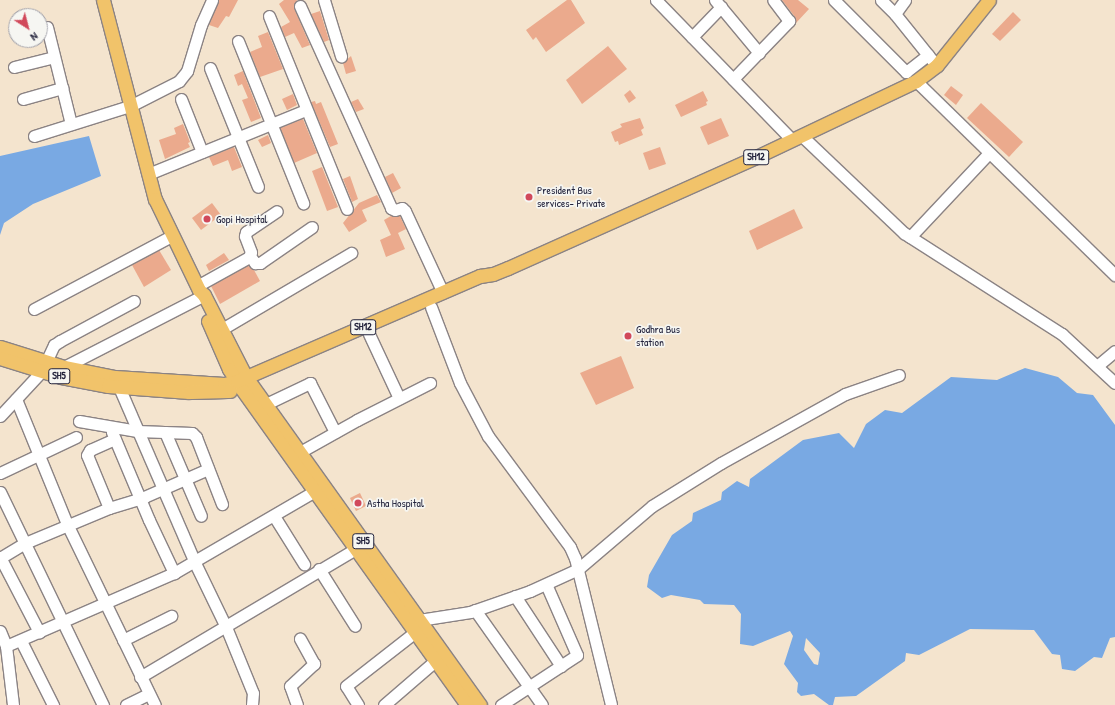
<!DOCTYPE html>
<style>
body{margin:0}
#map{position:relative;width:1115px;height:705px;overflow:hidden;background:#f4e4ce;font-family:"Patrick Hand",sans-serif}
div>[style]{position:absolute}
.water>*{inset:0;background:#79a9e3}
.building>*{inset:0;background:#ebaa8d}
.roads{filter:drop-shadow(1px 0 #8b8384) drop-shadow(-1px 0 #8b8384) drop-shadow(0 1px #8b8384) drop-shadow(0 -1px #8b8384)}
.minor>*{height:11px;margin:-5.5px;padding:0 5.5px;transform-origin:5.5px;border-radius:5.5px;background:#fff}
.major>*{height:13px;margin:-6.5px;padding:0 6.5px;transform-origin:6.5px;border-radius:6.5px;background:#f1c36a}
.dots>*{width:11px;height:11px;translate:-50% -50%;box-sizing:border-box;border:2px solid #f6f6f2;border-radius:50%}
span{translate:-50% -50%;white-space:nowrap;text-align:center;line-height:1.15;-webkit-text-stroke:3.5px #f6f6f2;paint-order:stroke}
.shield-label span{padding:1px 3px;background:#f6f6f2;border:1px solid;border-radius:3px;-webkit-text-stroke-width:0}
.shield-label{font-size:10px;color:#22223b;font-weight:700}
.poi-label{font-size:11px;color:#22223b}
.left{translate:0 -50%;text-align:left}
.north{position:absolute;left:8px;top:8px;width:40px;height:40px;box-sizing:border-box;background:#f6f6f2;border:1px solid #a1a1a9;border-radius:50%;rotate:144deg;font-size:11px;font-weight:700;line-height:16px;text-align:center;color:#22223b}
.north::after{content:'';display:block;margin:auto;width:14px;height:18px;background:#d1495b;clip-path:polygon(50% 0,100% 100%,50% 72%,0 100%)}
</style>
<div id="map">
<div class="water">
<div style="clip-path:polygon(89px 136px,101px 176px,33px 204px,4px 223px,0 235px,0 156px)"></div>
<div style="clip-path:polygon(evenodd,1025px 368px,1058px 377px,1077px 393px,1093px 395px,1115px 425px,1115px 637px,1110px 638px,1102px 658px,1094px 657px,1075px 671px,1062px 669px,1060px 655px,1052px 654px,1034px 630px,970px 629px,919px 655px,906px 653px,905px 661px,856px 696px,835px 697px,833px 705px,829px 705px,814px 694px,801px 696px,797px 692px,798px 683px,784px 664px,793px 636px,790px 631px,753px 646px,740px 644px,741px 614px,734px 605px,704px 604px,700px 600px,671px 595px,662px 598px,647px 587px,649px 575px,672px 535px,692px 521px,693px 513px,721px 500px,722px 492px,737px 481px,749px 487px,750px 479px,803px 440px,839px 433px,854px 448px,866px 424px,885px 410px,902px 413px,951px 377px,997px 380px,1025px 368px,806px 638px,820px 653px,818px 665px,814px 664px,804px 650px,806px 638px)"></div>
</div>
<div class="building">
<div style="clip-path:polygon(219px 0,238px 0,229px 17px,226px 16px,218px 28px,209px 25px)"></div>
<div style="clip-path:polygon(284px 0,297px 0,294px 8px,310px 45px,302px 48px,294px 33px,285px 37px,281px 27px,290px 22px,279px 4px)"></div>
<div style="clip-path:polygon(567px 0,571px 0,585px 23px,546px 52px,536px 37px,533px 40px,526px 30px)"></div>
<div style="clip-path:polygon(782px 0,798px 0,809px 9px,796px 23px,795px 17px)"></div>
<div style="clip-path:polygon(320px 11px,329px 40px,324px 42px,311px 14px)"></div>
<div style="clip-path:polygon(1013px 12px,1021px 20px,1000px 41px,992px 34px)"></div>
<div style="clip-path:polygon(268px 32px,283px 69px,260px 77px,250px 52px,262px 47px,258px 36px)"></div>
<div style="clip-path:polygon(608px 46px,627px 69px,582px 104px,566px 80px)"></div>
<div style="clip-path:polygon(351px 56px,356px 71px,346px 74px,343px 63px)"></div>
<div style="clip-path:polygon(243px 71px,261px 118px,251px 122px,242px 100px,248px 98px,242px 84px,238px 86px,234px 75px)"></div>
<div style="clip-path:polygon(951px 86px,963px 95px,956px 105px,944px 95px)"></div>
<div style="clip-path:polygon(630px 90px,636px 98px,629px 103px,624px 95px)"></div>
<div style="clip-path:polygon(703px 91px,708px 101px,706px 102px,707px 105px,681px 117px,675px 105px)"></div>
<div style="clip-path:polygon(293px 94px,297px 105px,287px 110px,282px 99px)"></div>
<div style="clip-path:polygon(358px 99px,364px 109px,356px 112px,351px 102px)"></div>
<div style="clip-path:polygon(315px 101px,316px 104px,321px 102px,338px 144px,330px 147px,311px 102px)"></div>
<div style="clip-path:polygon(981px 103px,1023px 142px,1009px 157px,967px 118px)"></div>
<div style="clip-path:polygon(640px 118px,644px 128px,641px 130px,643px 135px,619px 145px,618px 141px,615px 142px,611px 132px,622px 127px,620px 124px)"></div>
<div style="clip-path:polygon(721px 118px,729px 136px,708px 145px,700px 127px)"></div>
<div style="clip-path:polygon(303px 119px,317px 153px,294px 163px,280px 128px)"></div>
<div style="clip-path:polygon(183px 124px,190px 142px,188px 143px,190px 147px,165px 159px,159px 140px,176px 134px,174px 128px)"></div>
<div style="clip-path:polygon(268px 135px,271px 143px,262px 147px,258px 140px)"></div>
<div style="clip-path:polygon(234px 147px,242px 167px,232px 171px,228px 160px,213px 166px,209px 157px)"></div>
<div style="clip-path:polygon(660px 147px,666px 164px,649px 170px,643px 153px)"></div>
<div style="clip-path:polygon(322px 167px,338px 207px,327px 211px,312px 171px)"></div>
<div style="clip-path:polygon(393px 173px,401px 188px,392px 193px,385px 177px)"></div>
<div style="clip-path:polygon(350px 176px,358px 199px,352px 202px,343px 179px)"></div>
<div style="clip-path:polygon(377px 195px,381px 202px,362px 210px,367px 221px,349px 232px,343px 223px,359px 203px)"></div>
<div style="clip-path:polygon(212px 203px,221px 215px,201px 230px,192px 218px)"></div>
<div style="clip-path:polygon(794px 209px,803px 228px,757px 250px,749px 231px)"></div>
<div style="clip-path:polygon(391px 216px,400px 216px,406px 229px,398px 233px,405px 249px,386px 257px,380px 240px,391px 235px,384px 220px)"></div>
<div style="clip-path:polygon(159px 250px,171px 270px,144px 287px,132px 265px)"></div>
<div style="clip-path:polygon(224px 253px,229px 260px,209px 271px,206px 265px)"></div>
<div style="clip-path:polygon(248px 265px,254px 270px,260px 281px,220px 304px,211px 286px)"></div>
<div style="clip-path:polygon(621px 356px,634px 388px,596px 405px,580px 373px)"></div>
<div style="clip-path:polygon(360px 493px,366px 506px,356px 511px,350px 498px)"></div>
</div>
<div class="roads">
<div class="minor">
<div style="left:324px;top:0;width:59px;rotate:73.1deg"></div>
<div style="left:656px;top:0;width:195px;rotate:45.8deg"></div>
<div style="left:715px;top:0;width:69px;rotate:50.3deg"></div>
<div style="left:834px;top:0;width:102px;rotate:45deg"></div>
<div style="left:906px;top:72px;width:28px;rotate:-38deg"></div>
<div style="left:881px;top:0;width:20px;rotate:45deg"></div>
<div style="left:905px;top:0;width:17px;rotate:126deg"></div>
<div style="left:895px;top:14px;width:59px;rotate:51.2deg"></div>
<div style="left:300px;top:6px;width:222px;rotate:65.7deg"></div>
<div style="left:391px;top:208px;width:4px;rotate:27deg"></div>
<div style="left:395px;top:210px;width:7px;rotate:-16deg"></div>
<div style="left:402px;top:208px;width:4px;rotate:45deg"></div>
<div style="left:405px;top:211px;width:90px;rotate:65.1deg"></div>
<div style="left:269px;top:16px;width:208px;rotate:68deg"></div>
<div style="left:47px;top:27px;width:100px;rotate:76.1deg"></div>
<div style="left:692px;top:37px;width:42px;rotate:-46deg"></div>
<div style="left:238px;top:41px;width:175px;rotate:68.1deg"></div>
<div style="left:14px;top:67px;width:41px;rotate:-14deg"></div>
<div style="left:210px;top:68px;width:128px;rotate:68deg"></div>
<div style="left:733px;top:79px;width:81px;rotate:-46deg"></div>
<div style="left:789px;top:21px;width:26px;rotate:-127deg"></div>
<div style="left:916px;top:81px;width:278px;rotate:44.3deg"></div>
<div style="left:23px;top:99px;width:41px;rotate:-15.8deg"></div>
<div style="left:181px;top:99px;width:57px;rotate:68.4deg"></div>
<div style="left:34px;top:136px;width:101px;rotate:-17.4deg"></div>
<div style="left:130px;top:106px;width:55px;rotate:-27deg"></div>
<div style="left:179px;top:81px;width:13px;rotate:-51deg"></div>
<div style="left:187px;top:71px;width:48px;rotate:-73.1deg"></div>
<div style="left:201px;top:25px;width:27px;rotate:-66deg"></div>
<div style="left:802px;top:136px;width:141px;rotate:43.6deg"></div>
<div style="left:904px;top:233px;width:188px;rotate:32.6deg"></div>
<div style="left:1062px;top:334px;width:72px;rotate:42.8deg"></div>
<div style="left:148px;top:174px;width:170px;rotate:-22.1deg"></div>
<div style="left:910px;top:237px;width:115px;rotate:-46.8deg"></div>
<div style="left:250px;top:256px;width:9px;rotate:54deg"></div>
<div style="left:255px;top:263px;width:5px"></div>
<div style="left:260px;top:263px;width:63px;rotate:-34.7deg"></div>
<div style="left:197px;top:286px;width:60px;rotate:-29.1deg"></div>
<div style="left:249px;top:257px;width:5px;rotate:-68deg"></div>
<div style="left:251px;top:252px;width:17px;rotate:-111deg"></div>
<div style="left:245px;top:236px;width:4px;rotate:-76deg"></div>
<div style="left:246px;top:232px;width:37px;rotate:-34deg"></div>
<div style="left:431px;top:307px;width:81px;rotate:69.1deg"></div>
<div style="left:460px;top:383px;width:60px;rotate:62.2deg"></div>
<div style="left:488px;top:436px;width:138px;rotate:53.5deg"></div>
<div style="left:570px;top:547px;width:12px;rotate:66deg"></div>
<div style="left:575px;top:558px;width:151px;rotate:76.2deg"></div>
<div style="left:34px;top:309px;width:157px;rotate:-28deg"></div>
<div style="left:222px;top:329px;width:150px;rotate:-30.5deg"></div>
<div style="left:369px;top:334px;width:71px;rotate:64.9deg"></div>
<div style="left:46px;top:362px;width:19px;rotate:-65deg"></div>
<div style="left:54px;top:345px;width:7px;rotate:-34deg"></div>
<div style="left:60px;top:341px;width:84px;rotate:-28.4deg"></div>
<div style="left:1097px;top:366px;width:23px;rotate:-40deg"></div>
<div style="left:64px;top:367px;width:157px;rotate:-27.2deg"></div>
<div style="left:119px;top:387px;width:192px;rotate:66.6deg"></div>
<div style="left:195px;top:563px;width:71px;rotate:64.2deg"></div>
<div style="left:226px;top:627px;width:71px;rotate:67.8deg"></div>
<div style="left:253px;top:693px;width:12px;rotate:95deg"></div>
<div style="left:16px;top:399px;width:135px;rotate:67.8deg"></div>
<div style="left:67px;top:524px;width:201px;rotate:64.1deg"></div>
<div style="left:266px;top:404px;width:49px;rotate:-25.5deg"></div>
<div style="left:310px;top:383px;width:55px;rotate:63deg"></div>
<div style="left:0;top:416px;width:60px;rotate:-47deg"></div>
<div style="left:79px;top:421px;width:59px;rotate:9.8deg"></div>
<div style="left:137px;top:431px;width:55px;rotate:2.1deg"></div>
<div style="left:192px;top:433px;width:6px;rotate:45deg"></div>
<div style="left:196px;top:437px;width:72px;rotate:68.8deg"></div>
<div style="left:112px;top:432px;width:95px;rotate:67.2deg"></div>
<div style="left:149px;top:520px;width:59px;rotate:64.7deg"></div>
<div style="left:165px;top:432px;width:91px;rotate:66.8deg"></div>
<div style="left:300px;top:452px;width:65px;rotate:-29.3deg"></div>
<div style="left:357px;top:420px;width:82px;rotate:-26.9deg"></div>
<div style="left:0;top:473px;width:84px;rotate:-25.3deg"></div>
<div style="left:0;top:492px;width:237px;rotate:64.2deg"></div>
<div style="left:109px;top:508px;width:37px;rotate:-17deg"></div>
<div style="left:144px;top:497px;width:70px;rotate:-23.6deg"></div>
<div style="left:274px;top:516px;width:57px;rotate:58deg"></div>
<div style="left:0;top:557px;width:85px;rotate:62.5deg"></div>
<div style="left:0;top:558px;width:29px;rotate:-31deg"></div>
<div style="left:25px;top:543px;width:91px;rotate:-22.6deg"></div>
<div style="left:109px;top:508px;width:57px;rotate:-112.5deg"></div>
<div style="left:87px;top:455px;width:6px;rotate:-59deg"></div>
<div style="left:90px;top:450px;width:27px;rotate:-24deg"></div>
<div style="left:319px;top:569px;width:67px;rotate:57.7deg"></div>
<div style="left:515px;top:596px;width:84px;rotate:56.7deg"></div>
<div style="left:475px;top:610px;width:116px;rotate:54.8deg"></div>
<div style="left:419px;top:620px;width:52px;rotate:-8.9deg"></div>
<div style="left:470px;top:612px;width:64px;rotate:-19.3deg"></div>
<div style="left:530px;top:591px;width:53px;rotate:-24.6deg"></div>
<div style="left:578px;top:569px;width:97px;rotate:-40.4deg"></div>
<div style="left:652px;top:506px;width:81px;rotate:-31.9deg"></div>
<div style="left:721px;top:463px;width:142px;rotate:-29.1deg"></div>
<div style="left:845px;top:394px;width:57px;rotate:-19.4deg"></div>
<div style="left:0;top:631px;width:16px;rotate:68deg"></div>
<div style="left:6px;top:646px;width:59px;rotate:83.2deg"></div>
<div style="left:123px;top:640px;width:54px;rotate:-26.6deg"></div>
<div style="left:21px;top:641px;width:72px;rotate:63.4deg"></div>
<div style="left:6px;top:646px;width:183px;rotate:-23.5deg"></div>
<div style="left:174px;top:573px;width:163px;rotate:-30.2deg"></div>
<div style="left:140px;top:677px;width:251px;rotate:-30.7deg"></div>
<div style="left:126px;top:705px;width:25px;rotate:-26deg"></div>
<div style="left:297px;top:705px;width:20px;rotate:-110deg"></div>
<div style="left:290px;top:686px;width:33px;rotate:-43deg"></div>
<div style="left:314px;top:664px;width:29px;rotate:-119deg"></div>
<div style="left:358px;top:705px;width:22px;rotate:-122deg"></div>
<div style="left:346px;top:686px;width:88px;rotate:-38deg"></div>
<div style="left:384px;top:705px;width:67px;rotate:-40.8deg"></div>
<div style="left:501px;top:705px;width:91px;rotate:-33.3deg"></div>
<div style="left:577px;top:655px;width:77px;rotate:-113.6deg"></div>
</div>
<div class="major">
<div style="left:103px;top:0;width:206px;rotate:75.4deg"></div>
<div style="left:155px;top:199px;width:101px;rotate:64.2deg"></div>
<div style="left:199px;top:290px;width:7px;rotate:45deg"></div>
<div style="left:204px;top:295px;width:92px;rotate:62.9deg"></div>
<div style="left:246px;top:377px;width:403px;rotate:54.5deg"></div>
<div style="left:208px;top:321px;width:52px;rotate:66.4deg"></div>
<div style="left:229px;top:369px;width:22px;rotate:58deg"></div>
<div style="left:241px;top:388px;width:389px;rotate:54.5deg"></div>
<div style="left:0;top:347px;width:67px;rotate:17.4deg"></div>
<div style="left:64px;top:367px;width:52px;rotate:11.1deg"></div>
<div style="left:115px;top:377px;width:109px;rotate:3.7deg"></div>
<div style="left:224px;top:384px;width:13px;rotate:-13deg"></div>
<div style="left:237px;top:381px;width:265px;rotate:-23.4deg"></div>
<div style="left:480px;top:276px;width:13px;rotate:-9deg"></div>
<div style="left:493px;top:274px;width:16px;rotate:-22deg"></div>
<div style="left:508px;top:268px;width:272px;rotate:-24.1deg"></div>
<div style="left:756px;top:157px;width:177px;rotate:-25.4deg"></div>
<div style="left:916px;top:81px;width:26px;rotate:-37deg"></div>
<div style="left:937px;top:65px;width:83px;rotate:-51.3deg"></div>
<div style="left:0;top:358px;width:64px;rotate:17.3deg"></div>
<div style="left:61px;top:377px;width:48px;rotate:10.8deg"></div>
<div style="left:108px;top:386px;width:81px;rotate:4.2deg"></div>
<div style="left:189px;top:392px;width:41px;rotate:-1.4deg"></div>
</div>
</div>
<div class="dots">
<div style="left:529px;top:197px;background:#d1495b"></div>
<div style="left:207px;top:219px;background:#d1495b"></div>
<div style="left:628px;top:336px;background:#d1495b"></div>
<div style="left:358px;top:503px;background:#d1495b"></div>
</div>
<div class="shield-label">
<span style="left:756px;top:157px">SH12</span>
<span style="left:363px;top:327px">SH12</span>
<span style="left:59px;top:376px">SH5</span>
<span style="left:363px;top:541px">SH5</span>
</div>
<div class="poi-label">
<span class="left" style="left:537px;top:197px">President Bus<br>services- Private</span>
<span class="left" style="left:216px;top:219px">Gopi Hospital</span>
<span class="left" style="left:636px;top:336px">Godhra Bus<br>station</span>
<span class="left" style="left:367px;top:503px">Astha Hospital</span>
</div>
<div class="north">N</div>
</div>
